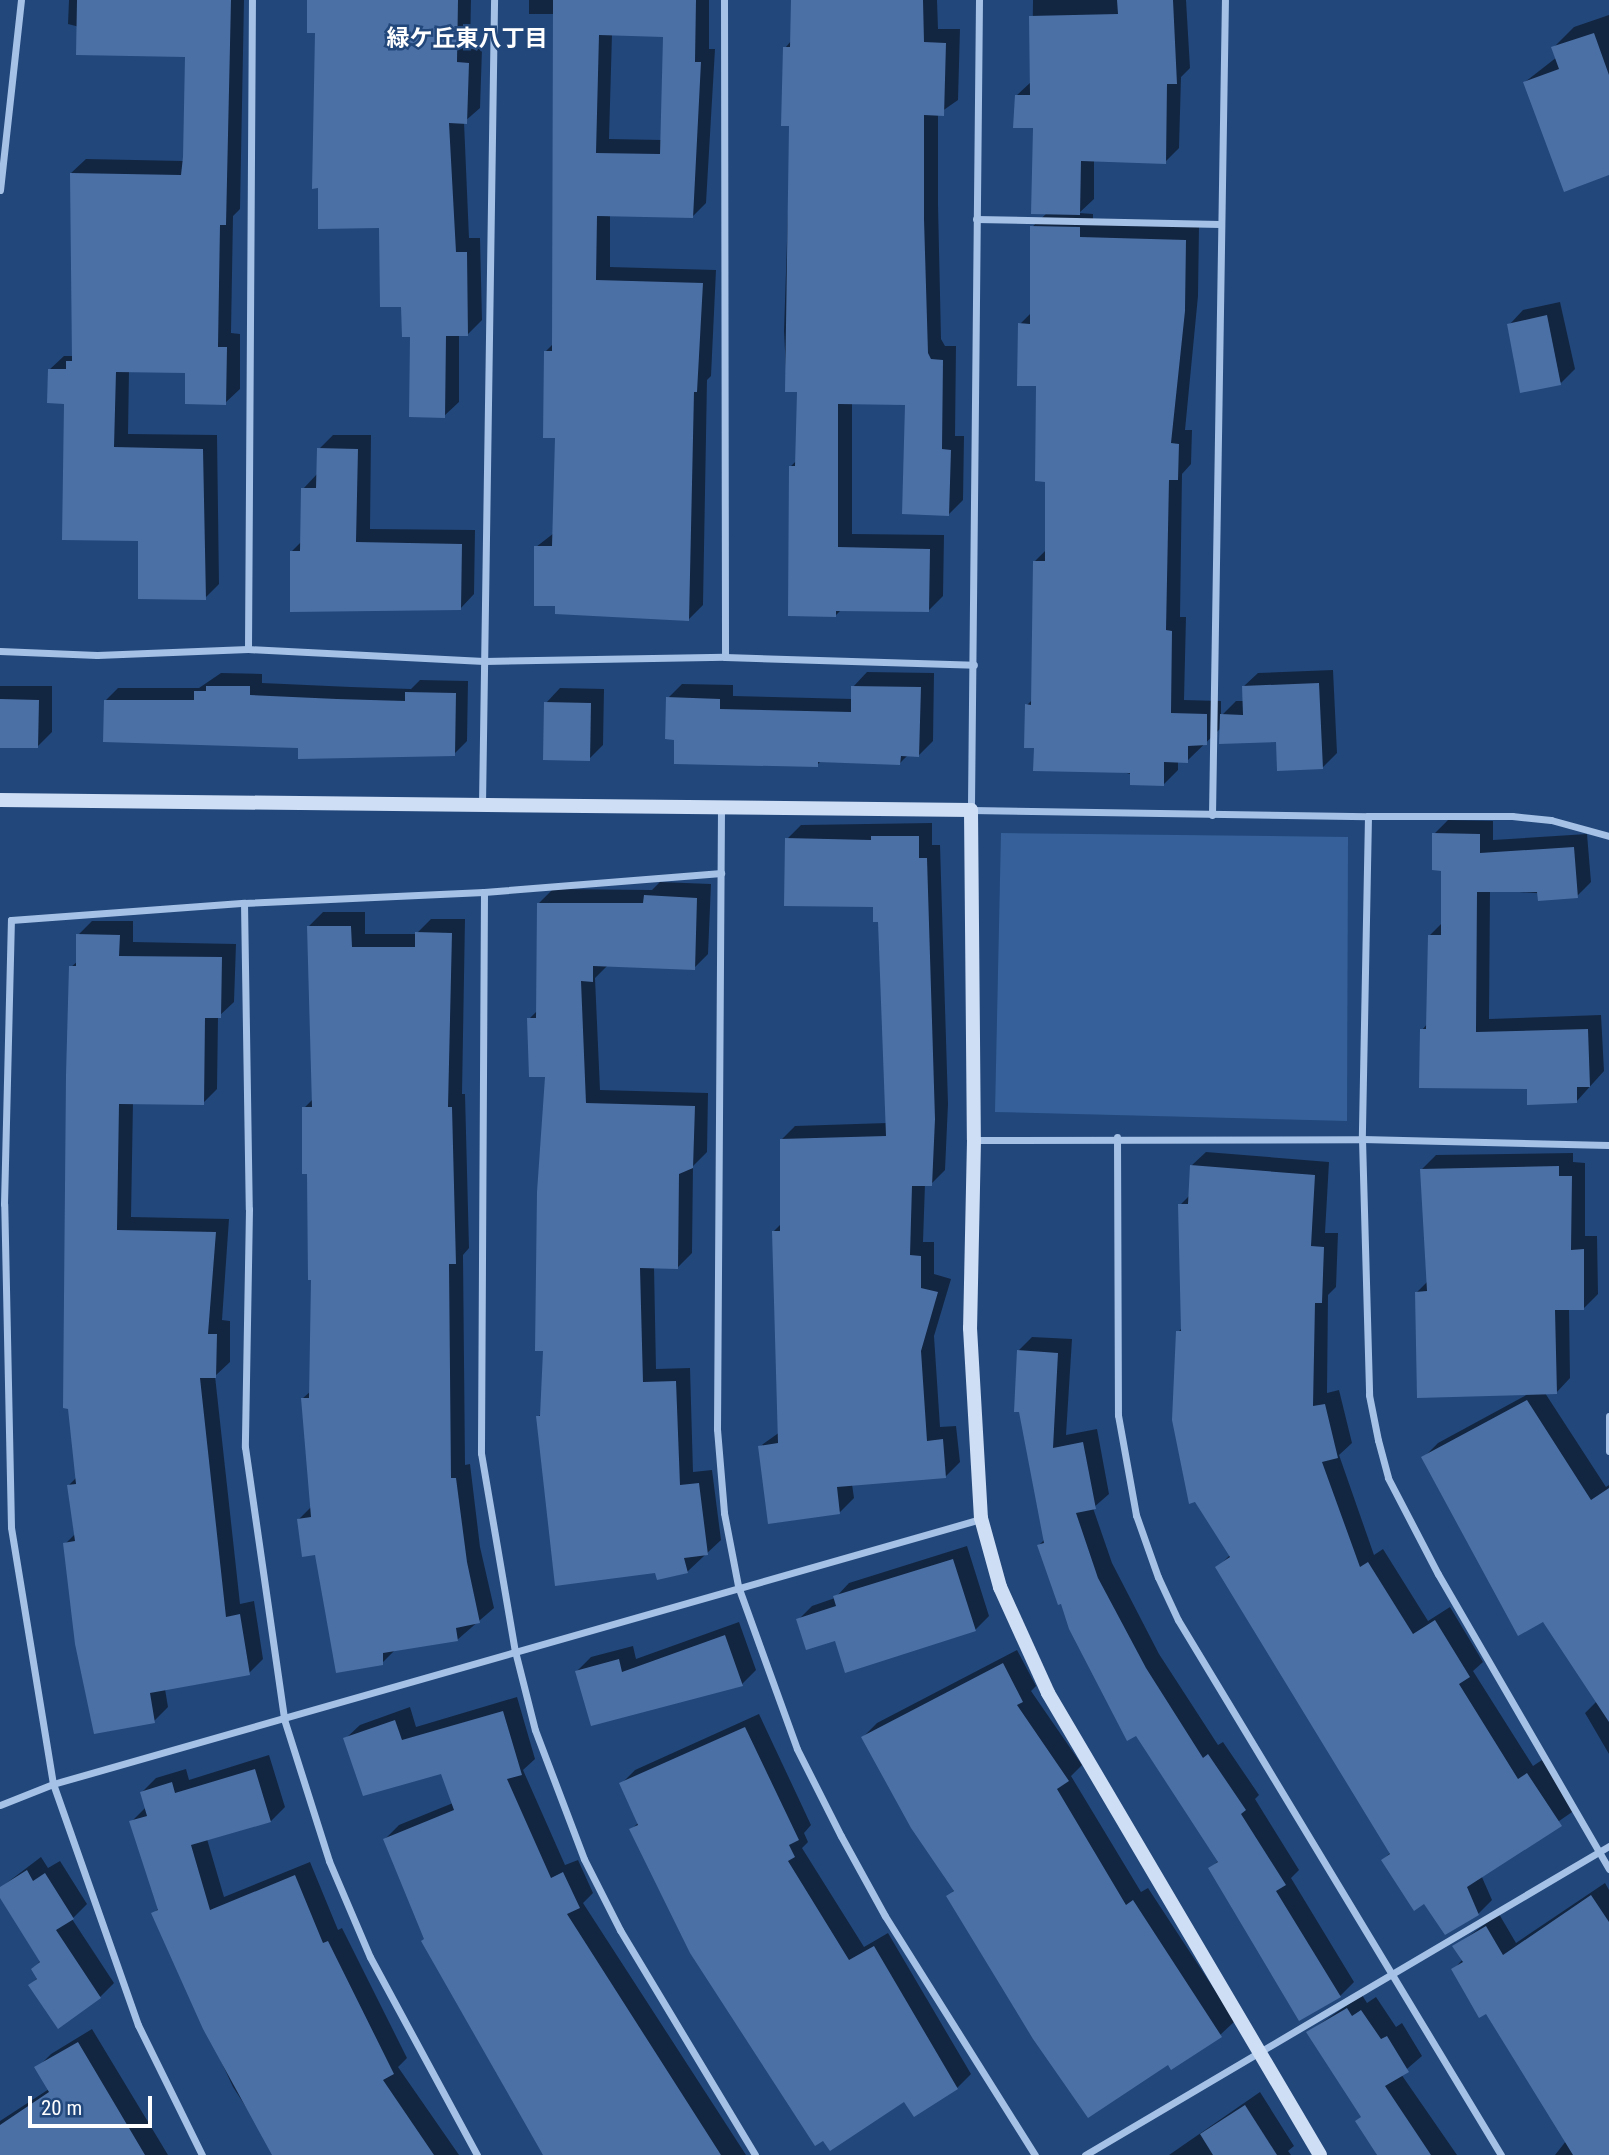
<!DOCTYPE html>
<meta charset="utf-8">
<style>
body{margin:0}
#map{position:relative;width:1609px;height:2155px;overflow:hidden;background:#22477b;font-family:"Roboto Condensed","Noto Sans JP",sans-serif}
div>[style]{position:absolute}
.green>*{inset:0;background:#356099}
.shadow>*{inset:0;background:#0007}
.building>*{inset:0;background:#4b70a5}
.street>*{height:7px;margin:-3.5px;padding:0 3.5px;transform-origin:3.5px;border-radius:3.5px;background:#a5c1e6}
.secondary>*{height:14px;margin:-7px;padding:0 7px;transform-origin:7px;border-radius:7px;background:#cedef5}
span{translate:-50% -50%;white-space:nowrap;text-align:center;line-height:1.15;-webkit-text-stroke:5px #22477b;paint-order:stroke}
.neighbourhood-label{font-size:23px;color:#fff;font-weight:700}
.scale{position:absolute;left:28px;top:2096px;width:124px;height:32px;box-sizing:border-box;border:4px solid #fff;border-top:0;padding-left:9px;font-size:21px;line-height:24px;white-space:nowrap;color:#fff;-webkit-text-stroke:5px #22477b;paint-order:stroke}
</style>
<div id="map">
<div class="green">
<div style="clip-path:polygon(1001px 833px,1348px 837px,1347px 1121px,995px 1112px)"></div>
</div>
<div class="shadow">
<div style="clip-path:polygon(69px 0,244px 0,240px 209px,233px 216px,231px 333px,240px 334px,240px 389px,225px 403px,187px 371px,129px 371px,128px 434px,217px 435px,219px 584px,205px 598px,140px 540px,49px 370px,64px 356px,74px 356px,71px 173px,86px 159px,184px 161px,187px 55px,68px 24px)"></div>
<div style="clip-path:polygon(309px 0,471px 0,470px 49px,482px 49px,480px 108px,464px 122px,469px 238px,480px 238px,482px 320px,468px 334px,459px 334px,459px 402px,444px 416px,412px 335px)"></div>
<div style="clip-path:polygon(evenodd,529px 0,709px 0,709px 49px,715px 49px,706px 203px,692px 217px,610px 215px,610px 267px,716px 270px,711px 376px,707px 380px,703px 605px,689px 619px,557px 604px,536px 547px,554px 533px,557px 436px,546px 351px,554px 343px,554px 14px,529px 14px,529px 0,612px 34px,665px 35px,662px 140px,609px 139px,612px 34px)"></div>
<div style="clip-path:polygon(793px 0,937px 0,938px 29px,960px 29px,958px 100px,938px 114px,938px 204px,941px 339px,945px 346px,956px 346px,955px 436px,964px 436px,963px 500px,949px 514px,906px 404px,852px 403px,852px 534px,944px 535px,943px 596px,929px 610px,842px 609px,836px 615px,790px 467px,797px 460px,798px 390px,787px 390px,784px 331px,791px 124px,785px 48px,792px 40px)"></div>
<div style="clip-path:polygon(1033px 0,1186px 0,1190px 68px,1181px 77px,1179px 148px,1165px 162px,1094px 160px,1094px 199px,1079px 213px,1093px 214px,1093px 224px,1199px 226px,1198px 296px,1185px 430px,1192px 430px,1191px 464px,1182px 474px,1180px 617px,1186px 617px,1184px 700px,1221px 701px,1221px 716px,1236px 701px,1244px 701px,1243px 687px,1258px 673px,1333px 670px,1337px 753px,1323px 767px,1277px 740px,1221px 728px,1187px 761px,1178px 761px,1178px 770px,1164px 784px,1035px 746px,1027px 705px,1033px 699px,1034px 562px,1047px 549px,1047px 480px,1038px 384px,1020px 324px,1032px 312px,1032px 227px,1047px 213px,1035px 127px,1016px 96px,1032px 81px)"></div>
<div style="clip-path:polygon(1609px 15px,1609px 173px,1525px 82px,1557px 57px,1553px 48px,1574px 27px)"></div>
<div style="clip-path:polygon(1560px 302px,1575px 369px,1561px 383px,1509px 325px,1523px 310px)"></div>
<div style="clip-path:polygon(333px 435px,371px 435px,370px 529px,475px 530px,474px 594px,460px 609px,292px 551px,302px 541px,303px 489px,318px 473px,319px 449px)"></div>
<div style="clip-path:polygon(867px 672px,934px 673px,933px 741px,919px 755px,908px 755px,900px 763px,822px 760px,817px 765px,676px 738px,668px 698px,682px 684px,733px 685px,733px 696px,853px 699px,853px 687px)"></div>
<div style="clip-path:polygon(221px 673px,262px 674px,262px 683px,351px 687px,411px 689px,420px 680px,468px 681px,467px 741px,454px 754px,300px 757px,300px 746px,105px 701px,118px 688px,199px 688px)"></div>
<div style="clip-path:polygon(0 686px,52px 686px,52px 732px,37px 747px,0 746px)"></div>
<div style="clip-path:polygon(560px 688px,604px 689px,603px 745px,589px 759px,546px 703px)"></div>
<div style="clip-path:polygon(1448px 820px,1493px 821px,1493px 840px,1587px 834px,1591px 882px,1577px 896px,1490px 890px,1489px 1019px,1601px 1015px,1604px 1071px,1576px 1102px,1528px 1088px,1422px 1030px,1428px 1023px,1429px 936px,1442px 923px,1443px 869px,1434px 834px)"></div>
<div style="clip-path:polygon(932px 823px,932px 845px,940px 845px,948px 1104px,945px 1170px,931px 1184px,925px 1184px,923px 1242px,934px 1242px,934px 1274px,951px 1279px,934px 1336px,940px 1427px,956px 1426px,960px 1462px,946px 1476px,852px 1484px,854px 1498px,840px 1512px,759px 1447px,780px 1432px,773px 1232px,781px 1224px,781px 1140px,795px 1126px,887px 1123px,880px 921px,875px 905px,787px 839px,801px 825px)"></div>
<div style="clip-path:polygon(660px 882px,711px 884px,708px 954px,694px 968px,608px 965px,595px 978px,600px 1090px,708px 1093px,707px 1152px,693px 1166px,692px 1253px,678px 1267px,654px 1266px,656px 1369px,690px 1368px,693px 1472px,712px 1470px,721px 1540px,687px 1572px,656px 1571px,538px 1417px,542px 1413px,545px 1349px,547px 1075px,529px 1019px,538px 1010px,539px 903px,553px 889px,652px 890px)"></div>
<div style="clip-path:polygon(323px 912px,365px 912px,365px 934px,416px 934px,431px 919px,465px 919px,462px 1094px,465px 1094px,469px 1248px,463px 1255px,465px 1465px,470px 1464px,480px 1547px,494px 1608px,457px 1640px,396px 1649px,382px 1663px,299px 1519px,312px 1506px,303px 1398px,311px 1391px,313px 1278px,304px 1108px,314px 1098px,309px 926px)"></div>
<div style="clip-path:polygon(92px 921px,133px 921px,133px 942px,236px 944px,234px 1002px,218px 1017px,217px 1089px,203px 1103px,133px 1102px,131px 1217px,229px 1219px,222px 1320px,230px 1321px,230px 1362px,215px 1376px,240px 1604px,254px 1601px,263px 1659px,249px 1673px,165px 1689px,168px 1707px,154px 1721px,65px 1544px,76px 1533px,69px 1485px,77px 1477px,71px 967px,78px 961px,78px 935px)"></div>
<div style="clip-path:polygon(1206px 1152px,1329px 1162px,1325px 1233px,1338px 1233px,1336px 1287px,1328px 1295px,1327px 1393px,1339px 1390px,1352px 1443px,1339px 1455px,1374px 1555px,1383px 1549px,1428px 1621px,1450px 1607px,1483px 1662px,1473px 1671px,1533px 1766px,1542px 1760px,1575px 1810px,1481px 1875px,1492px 1900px,1478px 1914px,1425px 1901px,1383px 1860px,1391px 1852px,1218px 1567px,1230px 1555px,1178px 1332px,1183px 1327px,1180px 1205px,1190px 1195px,1191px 1166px)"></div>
<div style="clip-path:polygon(1573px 1153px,1573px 1162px,1585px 1163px,1585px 1236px,1597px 1236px,1598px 1294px,1584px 1308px,1569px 1308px,1570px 1378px,1556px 1393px,1545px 1393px,1606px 1487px,1609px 1485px,1609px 1754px,1585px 1713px,1597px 1701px,1544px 1620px,1424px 1457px,1438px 1443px,1530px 1393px,1417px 1292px,1428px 1281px,1422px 1169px,1436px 1155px)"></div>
<div style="clip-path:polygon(1032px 1337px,1072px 1339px,1066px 1435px,1097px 1429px,1109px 1494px,1093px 1508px,1112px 1563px,1159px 1654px,1218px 1745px,1223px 1742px,1259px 1795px,1255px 1799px,1299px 1870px,1291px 1878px,1354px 1982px,1340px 1996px,1210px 1869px,1219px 1860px,1039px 1545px,1045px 1539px,1018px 1351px)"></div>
<div style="clip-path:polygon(967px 1546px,989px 1616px,975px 1630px,836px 1639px,798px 1620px,812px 1606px,835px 1598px,849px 1583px)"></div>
<div style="clip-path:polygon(739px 1622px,756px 1670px,742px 1684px,577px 1671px,591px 1657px,633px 1646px,636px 1659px)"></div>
<div style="clip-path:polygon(1017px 1650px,1036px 1686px,1031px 1691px,1082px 1765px,1071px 1776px,1141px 1892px,1148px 1888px,1235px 2021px,1220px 2035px,948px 1897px,955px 1889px,863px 1737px,877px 1723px)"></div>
<div style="clip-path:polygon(517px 1697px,535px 1759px,523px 1770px,565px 1865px,578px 1860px,593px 1893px,583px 1903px,746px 2155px,545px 2155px,426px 1938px,385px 1839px,399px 1825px,453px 1803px,442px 1771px,345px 1739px,360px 1725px,410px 1707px,416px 1727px)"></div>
<div style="clip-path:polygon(759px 1714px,811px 1825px,804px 1833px,808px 1842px,802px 1848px,864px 1947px,888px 1933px,971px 2074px,957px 2088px,905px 2100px,631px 1830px,639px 1822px,621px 1784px,635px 1770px)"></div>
<div style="clip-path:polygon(269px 1755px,285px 1807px,271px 1821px,207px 1839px,224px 1897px,310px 1862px,338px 1930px,342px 1928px,407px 2058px,398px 2067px,459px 2155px,277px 2155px,233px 2087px,153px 1914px,159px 1908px,131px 1822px,146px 1807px,142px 1792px,156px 1778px,186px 1769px,189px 1780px)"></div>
<div style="clip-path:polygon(41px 1857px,48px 1868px,60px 1861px,87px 1904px,72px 1919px,114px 1983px,100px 1997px,30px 1986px,38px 1977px,33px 1969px,41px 1960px,0 1895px,0 1888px)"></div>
<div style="clip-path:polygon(1605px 1883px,1609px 1890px,1609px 2155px,1555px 2155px,1566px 2141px,1486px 2012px,1453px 1970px,1463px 1959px,1455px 1946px,1499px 1914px,1516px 1943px)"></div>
<div style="clip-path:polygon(1362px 1995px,1367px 2003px,1376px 1997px,1396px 2027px,1402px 2023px,1422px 2056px,1401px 2074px,1457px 2155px,1377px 2155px,1362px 2116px,1308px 2032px)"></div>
<div style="clip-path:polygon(92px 2029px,168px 2155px,0 2155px,0 2121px,49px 2089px,37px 2068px,51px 2054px)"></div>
<div style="clip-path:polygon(1260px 2092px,1294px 2146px,1288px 2151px,1291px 2155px,1169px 2155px)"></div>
</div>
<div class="building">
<div style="clip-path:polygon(77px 0,231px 0,226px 225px,220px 225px,218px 347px,227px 347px,226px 405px,185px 404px,185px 373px,116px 372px,114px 447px,203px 449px,206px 600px,138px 599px,138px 541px,62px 540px,64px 404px,47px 403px,48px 369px,66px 369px,66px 361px,72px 361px,70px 173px,181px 175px,183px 157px,185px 57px,76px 55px)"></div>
<div style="clip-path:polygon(307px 0,458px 0,457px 62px,469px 63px,467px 124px,449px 123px,456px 252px,467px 252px,468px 336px,446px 336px,445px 418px,409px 417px,410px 337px,402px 337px,401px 307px,380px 307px,379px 228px,318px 229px,318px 188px,312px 189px,315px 33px,307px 33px)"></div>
<div style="clip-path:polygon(evenodd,553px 0,696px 0,695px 62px,701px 62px,693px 218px,597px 216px,596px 280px,703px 283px,697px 392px,694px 392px,689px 621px,555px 614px,555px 606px,534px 606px,534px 546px,552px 546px,555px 438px,543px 438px,544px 351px,552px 351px,553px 0,599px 35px,663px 37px,660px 154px,596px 153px,599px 35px)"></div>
<div style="clip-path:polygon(791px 0,923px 0,924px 42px,946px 43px,944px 116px,924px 115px,924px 219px,928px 353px,931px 359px,943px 360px,942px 449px,951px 450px,949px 516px,902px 514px,905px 405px,838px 404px,838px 547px,930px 549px,929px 612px,836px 611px,836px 617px,788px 616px,789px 466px,795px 466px,797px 392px,785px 392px,789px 126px,781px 126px,783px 47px,790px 47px)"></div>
<div style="clip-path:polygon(1117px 0,1173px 0,1177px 84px,1167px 84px,1166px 164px,1081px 161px,1080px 215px,1031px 214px,1033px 128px,1013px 128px,1015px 95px,1030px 95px,1029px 16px,1118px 14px)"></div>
<div style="clip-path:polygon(1594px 33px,1609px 75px,1609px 175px,1564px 192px,1523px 82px,1559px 69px,1551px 47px)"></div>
<div style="clip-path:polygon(1030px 226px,1080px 227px,1080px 237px,1186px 240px,1185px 311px,1171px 443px,1179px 444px,1178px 480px,1169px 480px,1166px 630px,1172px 631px,1171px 713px,1207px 714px,1207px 745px,1188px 746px,1188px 763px,1164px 762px,1164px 786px,1130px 785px,1130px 773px,1033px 771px,1034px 748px,1024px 748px,1025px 704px,1031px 705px,1033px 561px,1045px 561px,1045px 482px,1035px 481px,1036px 386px,1017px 386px,1018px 323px,1030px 324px)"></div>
<div style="clip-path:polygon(1547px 315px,1561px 385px,1520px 393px,1507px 324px)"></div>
<div style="clip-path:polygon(317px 448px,358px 449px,356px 542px,462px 544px,461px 610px,290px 612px,290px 551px,300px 551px,301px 488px,316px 488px)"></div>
<div style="clip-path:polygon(1319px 683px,1323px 769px,1277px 771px,1276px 742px,1219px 744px,1220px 714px,1243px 715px,1242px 686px)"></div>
<div style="clip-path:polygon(206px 686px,250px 686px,250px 695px,337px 699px,405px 701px,405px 692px,456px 693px,455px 756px,298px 759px,298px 748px,103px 742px,104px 700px,194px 700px,194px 691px,206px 691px)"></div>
<div style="clip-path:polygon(851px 686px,921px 687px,919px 757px,901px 756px,900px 765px,818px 762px,818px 767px,674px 764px,674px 740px,665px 739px,666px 697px,720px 699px,720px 709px,851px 712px)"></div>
<div style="clip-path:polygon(0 699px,39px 700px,38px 748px,0 748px)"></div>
<div style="clip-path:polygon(544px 702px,591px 703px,590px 761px,543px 760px)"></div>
<div style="clip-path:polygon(1432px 833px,1480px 834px,1480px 853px,1574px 847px,1578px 898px,1538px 901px,1537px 892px,1477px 892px,1476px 1032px,1588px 1029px,1590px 1087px,1577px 1087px,1577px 1103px,1527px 1105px,1527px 1089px,1419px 1088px,1420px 1029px,1426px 1029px,1428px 935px,1441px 935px,1441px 871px,1432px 870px)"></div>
<div style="clip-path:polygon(871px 836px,919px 836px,919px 858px,927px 858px,935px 1119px,932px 1186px,912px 1186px,910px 1255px,921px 1256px,921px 1288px,938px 1292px,921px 1351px,927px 1441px,943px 1439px,946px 1478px,837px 1487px,840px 1514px,768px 1524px,758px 1446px,778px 1443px,772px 1231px,780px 1231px,780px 1139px,886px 1136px,878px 922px,873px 922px,873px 907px,784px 906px,785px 838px,871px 840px)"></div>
<div style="clip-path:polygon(644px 895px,697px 898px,695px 970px,593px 966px,593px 982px,581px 981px,586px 1103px,695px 1106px,693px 1168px,679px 1174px,678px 1269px,640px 1268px,643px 1382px,676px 1381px,680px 1485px,699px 1483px,708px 1555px,684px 1558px,688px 1573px,657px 1580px,655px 1573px,555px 1586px,536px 1416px,540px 1416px,543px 1351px,535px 1351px,537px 1192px,545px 1077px,529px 1077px,527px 1018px,536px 1018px,537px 903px,643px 903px)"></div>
<div style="clip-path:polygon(307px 926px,351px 926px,352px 947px,415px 947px,415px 932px,452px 933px,448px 1107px,452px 1107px,456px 1264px,449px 1264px,451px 1478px,456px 1478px,467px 1562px,480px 1623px,456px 1628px,458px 1641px,383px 1653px,383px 1665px,336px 1673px,315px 1555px,302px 1557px,297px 1519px,311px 1517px,301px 1398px,309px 1398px,311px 1280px,308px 1280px,307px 1174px,302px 1174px,302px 1107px,312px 1107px)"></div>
<div style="clip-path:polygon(76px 934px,120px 935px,119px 956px,222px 957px,221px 1018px,205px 1018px,204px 1105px,119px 1104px,117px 1230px,216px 1232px,208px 1334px,217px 1334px,216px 1378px,200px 1378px,226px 1617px,240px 1614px,250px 1675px,150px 1693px,155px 1723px,94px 1734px,75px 1644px,63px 1543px,75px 1541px,67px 1485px,76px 1484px,68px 1409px,63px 1408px,66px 1075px,69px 966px,76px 966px)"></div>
<div style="clip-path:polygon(1190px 1165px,1315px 1175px,1311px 1246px,1324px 1247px,1322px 1303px,1315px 1303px,1313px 1406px,1325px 1404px,1338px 1458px,1322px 1462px,1360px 1567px,1368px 1562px,1413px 1634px,1435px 1620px,1470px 1677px,1459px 1684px,1518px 1779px,1527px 1773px,1562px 1826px,1467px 1887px,1479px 1915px,1445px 1935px,1424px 1904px,1414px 1911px,1381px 1860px,1390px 1854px,1215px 1567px,1230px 1557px,1195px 1502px,1189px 1504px,1172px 1420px,1176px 1331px,1181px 1331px,1178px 1204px,1188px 1204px)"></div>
<div style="clip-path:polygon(1559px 1166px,1559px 1176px,1572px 1176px,1571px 1250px,1584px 1249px,1584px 1310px,1555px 1310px,1557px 1394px,1417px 1398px,1415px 1292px,1427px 1291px,1420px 1169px)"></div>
<div style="clip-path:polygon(1017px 1350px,1058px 1353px,1053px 1448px,1083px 1442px,1096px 1509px,1076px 1513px,1098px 1578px,1146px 1668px,1203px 1758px,1208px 1754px,1246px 1810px,1241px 1814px,1286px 1885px,1276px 1891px,1341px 1997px,1299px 2021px,1208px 1868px,1218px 1862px,1136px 1736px,1127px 1741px,1069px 1629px,1061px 1604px,1058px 1605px,1037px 1545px,1044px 1543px,1019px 1412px,1014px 1412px)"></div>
<div style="clip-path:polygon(1527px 1400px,1591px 1500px,1609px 1488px,1609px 1722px,1543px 1622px,1518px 1636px,1421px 1457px)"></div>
<div style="clip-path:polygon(953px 1559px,976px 1631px,845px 1673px,835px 1641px,806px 1650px,796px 1619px,836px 1606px,833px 1596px)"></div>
<div style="clip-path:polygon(725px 1635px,743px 1686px,591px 1726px,575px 1671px,619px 1659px,622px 1672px)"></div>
<div style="clip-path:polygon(1003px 1663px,1023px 1702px,1017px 1705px,1069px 1781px,1057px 1789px,1126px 1905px,1133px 1900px,1222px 2037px,1171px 2070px,1168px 2065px,1088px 2118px,1033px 2039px,946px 1896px,954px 1891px,911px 1828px,861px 1737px)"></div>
<div style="clip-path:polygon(503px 1711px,522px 1775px,507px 1779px,551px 1878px,563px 1872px,580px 1908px,567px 1914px,721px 2155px,543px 2155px,421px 1941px,424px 1939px,383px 1839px,454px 1810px,441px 1774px,363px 1796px,343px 1738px,395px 1720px,402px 1740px)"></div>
<div style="clip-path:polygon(745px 1727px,799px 1840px,789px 1845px,795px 1857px,788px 1861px,849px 1960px,874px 1946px,958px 2089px,914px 2117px,904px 2102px,830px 2151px,823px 2141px,815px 2146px,690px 1953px,629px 1829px,638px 1825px,619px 1783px)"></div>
<div style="clip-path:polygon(255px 1769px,271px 1822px,191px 1845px,210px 1910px,295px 1875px,323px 1943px,328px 1941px,394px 2074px,383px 2080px,434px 2155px,272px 2155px,203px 2029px,151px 1913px,158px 1910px,129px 1821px,147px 1816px,140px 1792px,172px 1782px,175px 1793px)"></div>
<div style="clip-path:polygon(27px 1870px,33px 1881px,45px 1873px,74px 1919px,56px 1930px,101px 1998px,58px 2029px,28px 1985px,37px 1979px,31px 1969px,40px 1962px,0 1898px,0 1887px)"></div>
<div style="clip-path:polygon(1591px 1895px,1609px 1922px,1609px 2155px,1573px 2155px,1486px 2014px,1479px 2018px,1451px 1969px,1463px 1962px,1452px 1946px,1486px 1926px,1503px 1955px)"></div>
<div style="clip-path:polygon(1347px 2008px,1352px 2016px,1361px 2010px,1381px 2039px,1387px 2036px,1409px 2072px,1385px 2086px,1431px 2155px,1377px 2155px,1355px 2121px,1361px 2117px,1306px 2032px)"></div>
<div style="clip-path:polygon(78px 2042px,145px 2155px,0 2155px,0 2125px,49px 2092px,34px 2067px)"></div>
<div style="clip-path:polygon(1245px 2105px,1277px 2155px,1213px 2155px,1200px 2134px)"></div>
</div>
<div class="street">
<div style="left:724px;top:0;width:657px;rotate:89.91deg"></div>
<div style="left:979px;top:0;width:810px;rotate:90.57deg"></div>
<div style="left:971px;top:810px;width:397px;rotate:0.9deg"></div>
<div style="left:1368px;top:816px;width:323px;rotate:91.1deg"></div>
<div style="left:1362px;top:1139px;width:256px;rotate:88.4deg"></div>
<div style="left:1369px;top:1395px;width:46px;rotate:78.7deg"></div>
<div style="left:1378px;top:1440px;width:39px;rotate:75deg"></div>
<div style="left:1388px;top:1478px;width:108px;rotate:62.5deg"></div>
<div style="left:1438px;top:1574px;width:341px;rotate:59.9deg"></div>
<div style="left:0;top:190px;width:191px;rotate:-83.7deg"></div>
<div style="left:976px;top:219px;width:244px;rotate:1.2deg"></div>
<div style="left:248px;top:649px;width:649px;rotate:-89.65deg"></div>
<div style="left:0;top:651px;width:97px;rotate:2.4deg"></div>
<div style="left:97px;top:655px;width:151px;rotate:-2.3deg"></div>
<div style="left:248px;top:649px;width:236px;rotate:2.9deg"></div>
<div style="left:484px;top:661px;width:241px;rotate:-1deg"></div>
<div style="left:725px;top:657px;width:249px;rotate:1.8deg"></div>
<div style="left:482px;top:804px;width:804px;rotate:-89.14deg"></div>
<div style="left:721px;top:809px;width:620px;rotate:90.37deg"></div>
<div style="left:717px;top:1429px;width:84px;rotate:85.2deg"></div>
<div style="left:724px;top:1513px;width:74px;rotate:79.1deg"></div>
<div style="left:738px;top:1586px;width:173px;rotate:70.1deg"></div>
<div style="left:797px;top:1749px;width:97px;rotate:63.2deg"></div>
<div style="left:841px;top:1836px;width:91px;rotate:61.2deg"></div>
<div style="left:885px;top:1916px;width:282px;rotate:57.9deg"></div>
<div style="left:1212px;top:815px;width:815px;rotate:-89.09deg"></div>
<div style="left:1368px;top:816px;width:144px"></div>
<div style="left:1512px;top:816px;width:39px;rotate:6deg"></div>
<div style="left:1551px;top:820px;width:60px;rotate:15.4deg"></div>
<div style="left:484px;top:892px;width:238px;rotate:-4.6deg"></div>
<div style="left:244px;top:903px;width:240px;rotate:-2.6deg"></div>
<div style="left:484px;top:892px;width:561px;rotate:90.31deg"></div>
<div style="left:481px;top:1453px;width:201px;rotate:80.3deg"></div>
<div style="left:515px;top:1651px;width:81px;rotate:75.8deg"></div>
<div style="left:535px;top:1730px;width:138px;rotate:69.2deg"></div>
<div style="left:584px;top:1859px;width:80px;rotate:63.1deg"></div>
<div style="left:620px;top:1930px;width:262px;rotate:59deg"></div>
<div style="left:1117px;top:1137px;width:278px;rotate:89.8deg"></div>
<div style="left:1118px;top:1415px;width:102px;rotate:79.8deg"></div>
<div style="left:1136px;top:1515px;width:66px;rotate:70.5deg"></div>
<div style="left:1158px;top:1577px;width:47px;rotate:65.1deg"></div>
<div style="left:1178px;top:1620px;width:625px;rotate:58.88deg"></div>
<div style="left:975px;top:1140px;width:387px;rotate:-0.1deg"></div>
<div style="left:1362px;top:1139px;width:247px;rotate:1.4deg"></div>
<div style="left:1609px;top:1416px;width:35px;rotate:90deg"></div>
<div style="left:0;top:1805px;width:57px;rotate:-21.6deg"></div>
<div style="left:53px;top:1784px;width:965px;rotate:-15.94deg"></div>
<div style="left:202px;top:2155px;width:145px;rotate:-116.2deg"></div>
<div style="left:138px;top:2025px;width:256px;rotate:-109.4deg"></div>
<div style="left:53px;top:1784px;width:260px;rotate:-99.3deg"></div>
<div style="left:11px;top:1527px;width:323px;rotate:-91.2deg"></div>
<div style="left:4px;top:1204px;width:284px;rotate:-88.6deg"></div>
<div style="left:11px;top:920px;width:234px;rotate:-4.2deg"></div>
<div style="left:244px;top:903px;width:306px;rotate:89.1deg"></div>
<div style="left:249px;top:1209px;width:238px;rotate:91deg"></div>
<div style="left:245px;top:1447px;width:275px;rotate:81.8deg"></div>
<div style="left:284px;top:1719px;width:149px;rotate:72.4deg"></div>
<div style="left:329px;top:1861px;width:104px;rotate:66.9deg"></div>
<div style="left:370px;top:1957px;width:225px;rotate:61.6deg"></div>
<div style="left:1085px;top:2155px;width:608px;rotate:-30.53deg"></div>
</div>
<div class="secondary">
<div style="left:0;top:800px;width:971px;rotate:0.59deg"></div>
<div style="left:971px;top:810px;width:330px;rotate:89.5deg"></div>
<div style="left:974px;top:1140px;width:188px;rotate:91.2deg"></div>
<div style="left:970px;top:1328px;width:190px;rotate:86.7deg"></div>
<div style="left:981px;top:1518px;width:72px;rotate:74.6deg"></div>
<div style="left:1000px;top:1587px;width:116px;rotate:65.6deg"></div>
<div style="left:1048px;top:1693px;width:536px;rotate:59.51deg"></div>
</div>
<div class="neighbourhood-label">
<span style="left:467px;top:39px">緑ケ丘東八丁目</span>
</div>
<div class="scale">20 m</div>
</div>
